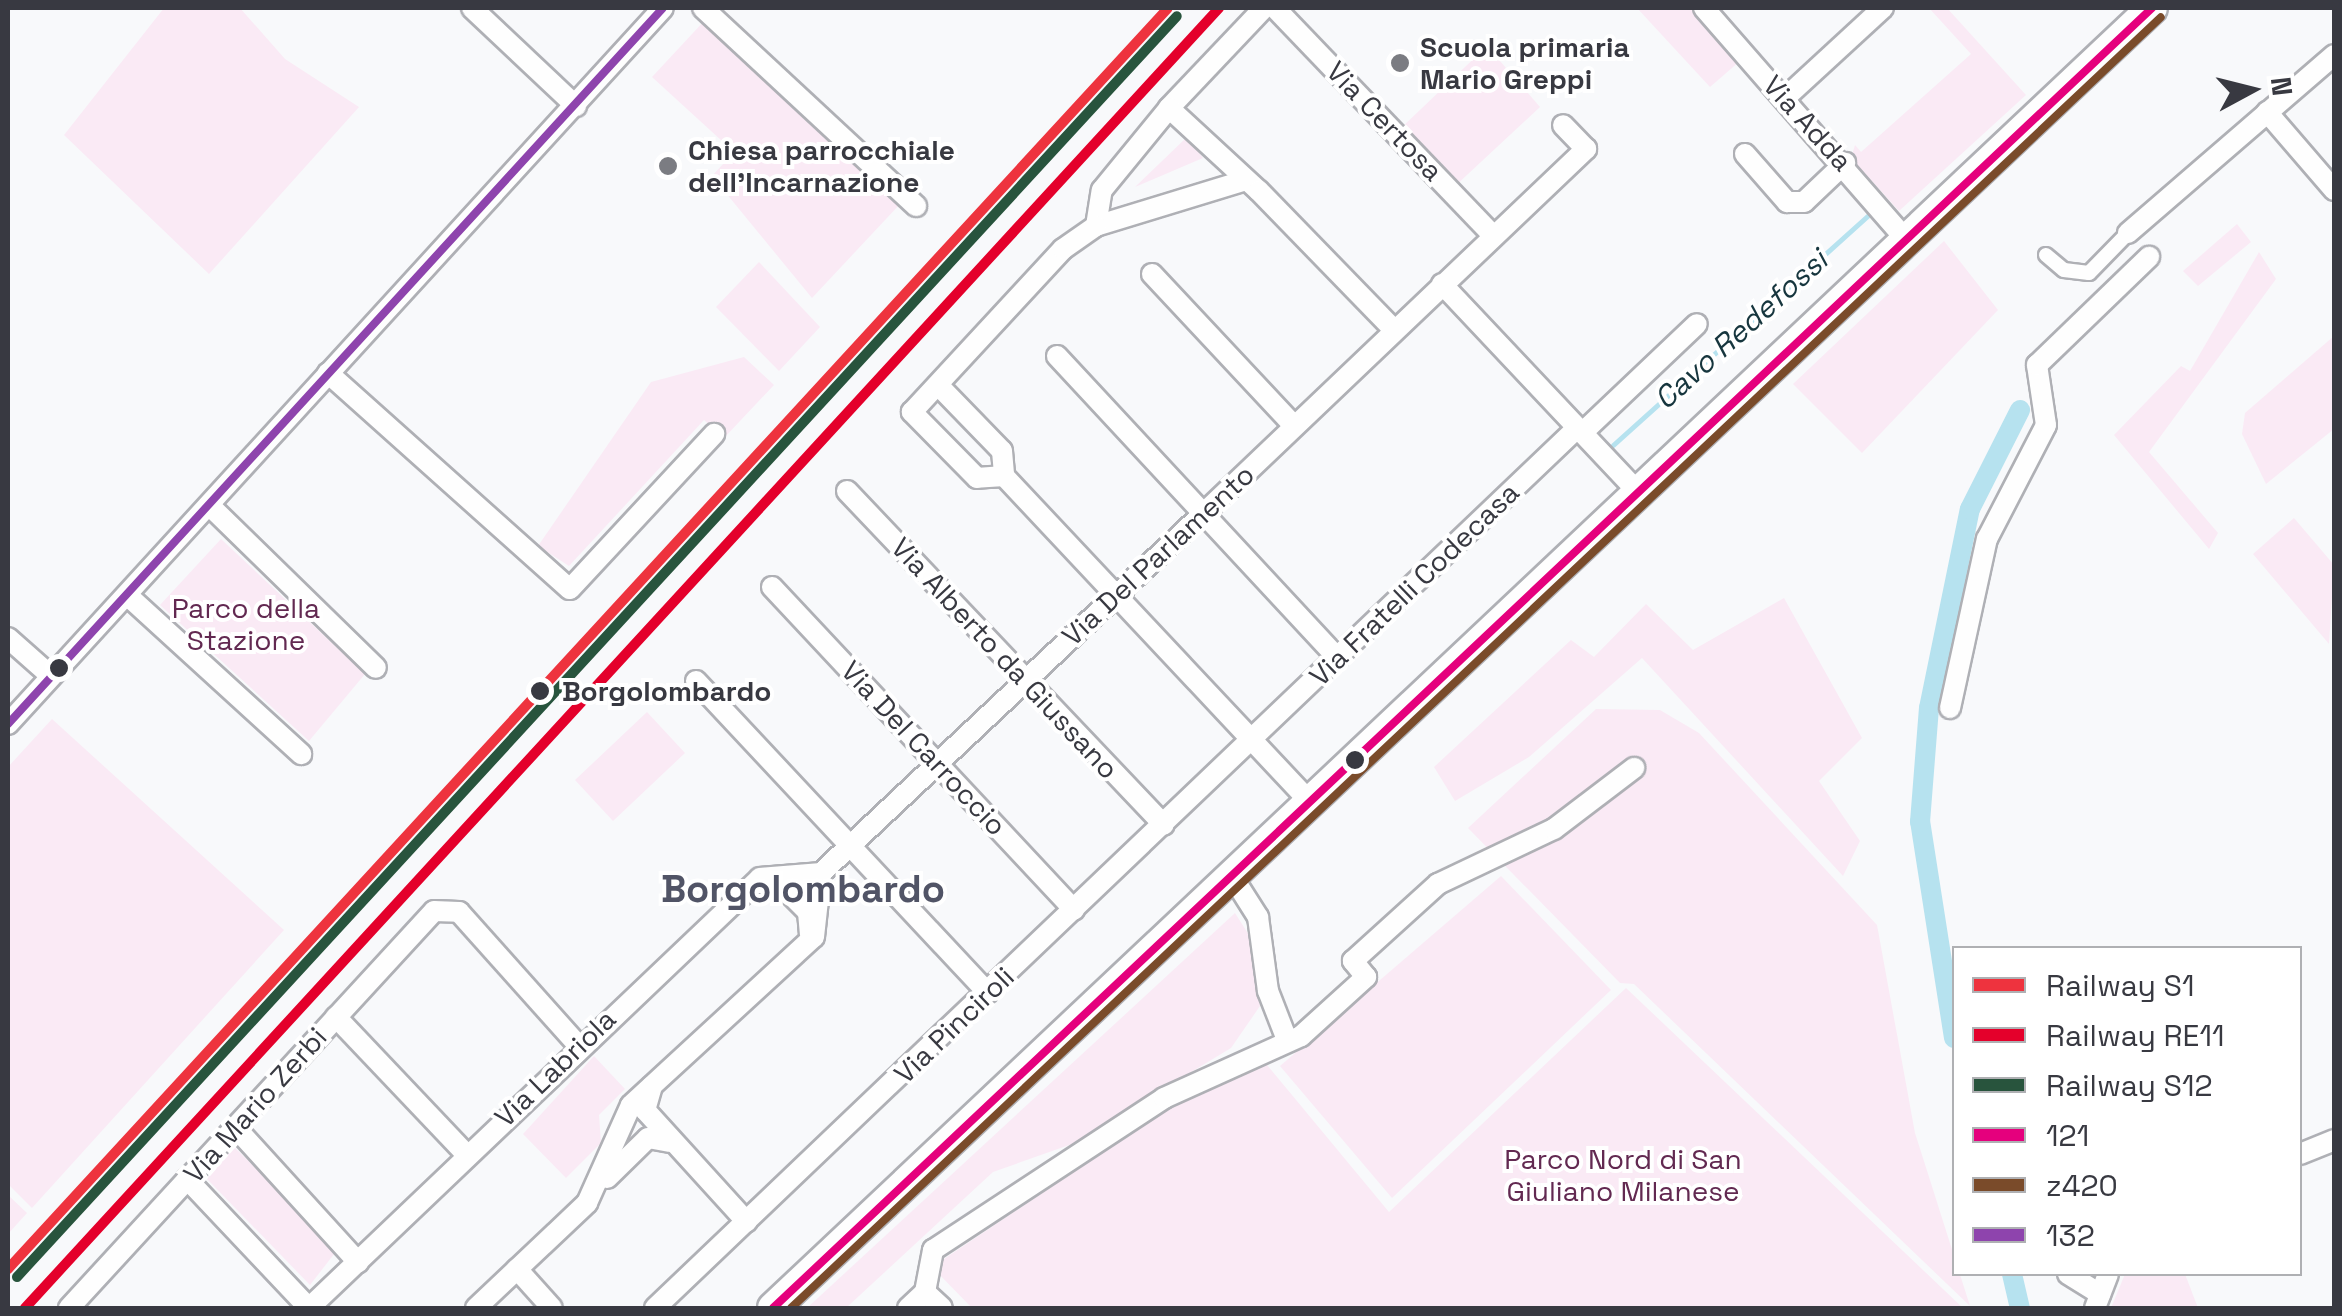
<!DOCTYPE html>
<style>
body{margin:0}
#map{position:relative;width:2342px;height:1316px;overflow:hidden;background:#f8f9fb;font-family:"Space Grotesk",sans-serif}
div>[style]{position:absolute}
.green>*{inset:0;background:#faeaf5}
.stream>*{height:5px;margin:-2.5px;padding:0 2.5px;transform-origin:2.5px;border-radius:2.5px;background:#b6e2ef}
.canal>*{height:20px;margin:-10px;padding:0 10px;transform-origin:10px;border-radius:10px;background:#b6e2ef}
.roads{filter:drop-shadow(2px 0 #afb0b5) drop-shadow(-2px 0 #afb0b5) drop-shadow(0 2px #afb0b5) drop-shadow(0 -2px #afb0b5)}
.pedestrian>*{height:14px;margin:-7px;padding:0 7px;transform-origin:7px;border-radius:7px;background:#fefefe}
.minor>*{height:20px;margin:-10px;padding:0 10px;transform-origin:10px;border-radius:10px;background:#fefefe}
.primary>*{height:30px;margin:-15px;padding:0 15px;transform-origin:15px;border-radius:15px;background:#fefefe}
.bus-1>*{height:8px;margin:-4px;padding:0 4px;transform-origin:4px;border-radius:4px;background:#e5007d}
.bus-2>*{height:8px;margin:-4px;padding:0 4px;transform-origin:4px;border-radius:4px;background:#7a4b2a}
.bus-3>*{height:8px;margin:-4px;padding:0 4px;transform-origin:4px;border-radius:4px;background:#8e44ad}
.rail-1>*{height:10px;margin:-5px;padding:0 5px;transform-origin:5px;border-radius:5px;background:#ee333e}
.rail-2>*{height:10px;margin:-5px;padding:0 5px;transform-origin:5px;border-radius:5px;background:#e4002b}
.rail-3>*{height:10px;margin:-5px;padding:0 5px;transform-origin:5px;border-radius:5px;background:#28543d}
.dots>*{width:28px;height:28px;translate:-50% -50%;box-sizing:border-box;border:5px solid #fff;border-radius:50%}
span{translate:-50% -50%;white-space:nowrap;text-align:center;line-height:1.15;-webkit-text-stroke:8px #fff;paint-order:stroke}
.poi-label{font-size:28px;color:#383941;font-weight:700}
.left{translate:0 -50%;text-align:left}
.street-label{font-size:28px;color:#383941}
.park-label{font-size:28px;color:#622951}
.stop-label{font-size:28px;color:#383941;font-weight:700}
.water-label{font-size:30px;color:#17363e;font-style:italic}
.district-label{font-size:38px;color:#515466;font-weight:700}
.frame{position:absolute;inset:0;border:10px solid #383941;pointer-events:none}
.legend{position:absolute;left:1952px;top:946px;width:350px;height:330px;box-sizing:border-box;background:#fff;border:2px solid #afb0b3;margin:0;padding:12px 18px;list-style:none;font-size:30px;color:#383941}
.legend li{display:flex;align-items:center;gap:20px;height:50px}
.legend b{width:50px;border:2px solid #afb0b3}
.north{position:absolute;left:2202px;top:40px;width:100px;height:100px;-webkit-text-stroke:8px #fff;paint-order:stroke;rotate:83deg;font-size:28px;font-weight:700;line-height:40px;text-align:center;color:#383941}
.north::after{content:'';display:block;margin:auto;width:35px;height:45px;background:#383941;clip-path:polygon(50% 0,100% 100%,50% 72%,0 100%)}
</style>
<div id="map">
<div class="green">
<div style="clip-path:polygon(164px 8px,240px 8px,285px 59px,359px 107px,209px 274px,64px 135px)"></div>
<div style="clip-path:polygon(1637px 8px,1691px 8px,1740px 61px,1710px 87px)"></div>
<div style="clip-path:polygon(1929px 8px,1947px 8px,2026px 95px,1899px 211px,1851px 158px,1855px 145px,1861px 152px,1971px 54px)"></div>
<div style="clip-path:polygon(706px 19px,901px 203px,812px 298px,712px 176px,734px 152px,652px 77px)"></div>
<div style="clip-path:polygon(1487px 46px,1540px 107px,1453px 188px,1399px 130px)"></div>
<div style="clip-path:polygon(1187px 137px,1203px 158px,1135px 187px)"></div>
<div style="clip-path:polygon(2237px 224px,2251px 242px,2198px 286px,2183px 271px)"></div>
<div style="clip-path:polygon(1944px 241px,1998px 310px,1862px 453px,1793px 384px)"></div>
<div style="clip-path:polygon(2259px 252px,2276px 279px,2149px 452px,2218px 533px,2209px 549px,2114px 435px,2181px 366px,2190px 371px)"></div>
<div style="clip-path:polygon(759px 262px,820px 327px,779px 371px,716px 307px)"></div>
<div style="clip-path:polygon(2334px 336px,2334px 429px,2266px 484px,2242px 434px,2245px 413px)"></div>
<div style="clip-path:polygon(744px 357px,774px 385px,724px 438px,704px 420px,569px 566px,538px 546px,651px 382px)"></div>
<div style="clip-path:polygon(2294px 518px,2334px 565px,2329px 644px,2253px 554px)"></div>
<div style="clip-path:polygon(221px 539px,365px 674px,309px 741px,160px 605px)"></div>
<div style="clip-path:polygon(1784px 598px,1862px 738px,1819px 781px,1860px 841px,1843px 876px,1642px 658px,1529px 757px,1455px 801px,1434px 767px,1571px 640px,1594px 657px,1646px 604px,1693px 650px)"></div>
<div style="clip-path:polygon(1596px 709px,1660px 710px,1699px 733px,1877px 925px,1915px 1133px,1970px 1306px,1634px 984px,1620px 983px,1468px 828px)"></div>
<div style="clip-path:polygon(647px 712px,685px 753px,613px 821px,575px 780px)"></div>
<div style="clip-path:polygon(52px 719px,284px 930px,32px 1208px,8px 1184px,8px 767px)"></div>
<div style="clip-path:polygon(1501px 876px,1611px 990px,1392px 1198px,1280px 1066px)"></div>
<div style="clip-path:polygon(1235px 913px,1249px 935px,1260px 1006px,1231px 1048px,1072px 1144px,993px 1172px,846px 1308px,807px 1308px)"></div>
<div style="clip-path:polygon(1626px 988px,1963px 1308px,972px 1308px,932px 1267px,1196px 1090px,1267px 1065px,1389px 1212px)"></div>
<div style="clip-path:polygon(594px 1056px,625px 1089px,599px 1115px,601px 1143px,566px 1178px,523px 1134px)"></div>
<div style="clip-path:polygon(230px 1143px,338px 1249px,310px 1285px,207px 1179px)"></div>
<div style="clip-path:polygon(8px 1195px,27px 1213px,8px 1234px)"></div>
<div style="clip-path:polygon(2125px 1274px,2185px 1274px,2198px 1308px,2111px 1308px)"></div>
</div>
<div class="stream">
<div style="left:1613px;top:445px;width:343px;rotate:-42deg"></div>
</div>
<div class="canal">
<div style="left:1954px;top:1038px;width:219px;rotate:-98.9deg"></div>
<div style="left:1920px;top:822px;width:114px;rotate:-85.5deg"></div>
<div style="left:1929px;top:708px;width:203px;rotate:-78.4deg"></div>
<div style="left:1970px;top:509px;width:111px;rotate:-63.2deg"></div>
<div style="left:2012px;top:1274px;width:35px;rotate:77deg"></div>
</div>
<div class="roads">
<div class="pedestrian">
<div style="left:2046px;top:255px;width:23px;rotate:40deg"></div>
<div style="left:2064px;top:270px;width:25px;rotate:7deg"></div>
<div style="left:2089px;top:273px;width:56px;rotate:-45.7deg"></div>
</div>
<div class="minor">
<div style="left:472px;top:8px;width:143px;rotate:43.3deg"></div>
<div style="left:703px;top:8px;width:291px;rotate:42.9deg"></div>
<div style="left:1275px;top:8px;width:315px;rotate:46.2deg"></div>
<div style="left:1704px;top:8px;width:309px;rotate:48.9deg"></div>
<div style="left:1785px;top:98px;width:133px;rotate:-42.6deg"></div>
<div style="left:1169px;top:108px;width:138px;rotate:-46.5deg"></div>
<div style="left:2267px;top:112px;width:103px;rotate:49.3deg"></div>
<div style="left:1745px;top:154px;width:64px;rotate:48.8deg"></div>
<div style="left:1787px;top:202px;width:17px"></div>
<div style="left:1804px;top:202px;width:57px;rotate:-43.6deg"></div>
<div style="left:1243px;top:181px;width:154px;rotate:163deg"></div>
<div style="left:1096px;top:226px;width:36px;rotate:-81deg"></div>
<div style="left:1102px;top:190px;width:106px;rotate:-50.7deg"></div>
<div style="left:1169px;top:108px;width:122px;rotate:42.7deg"></div>
<div style="left:1259px;top:191px;width:194px;rotate:45.8deg"></div>
<div style="left:2128px;top:233px;width:272px;rotate:-40.8deg"></div>
<div style="left:1152px;top:274px;width:208px;rotate:46.9deg"></div>
<div style="left:1442px;top:284px;width:287px;rotate:46.7deg"></div>
<div style="left:1057px;top:356px;width:413px;rotate:47.1deg"></div>
<div style="left:328px;top:373px;width:324px;rotate:41.8deg"></div>
<div style="left:570px;top:589px;width:212px;rotate:-47.1deg"></div>
<div style="left:938px;top:385px;width:92px;rotate:45.9deg"></div>
<div style="left:1002px;top:451px;width:25px;rotate:85deg"></div>
<div style="left:1004px;top:476px;width:27px;rotate:176deg"></div>
<div style="left:977px;top:478px;width:93px;rotate:-134.6deg"></div>
<div style="left:912px;top:412px;width:222px;rotate:-47.2deg"></div>
<div style="left:1063px;top:249px;width:40px;rotate:-34.9deg"></div>
<div style="left:1582px;top:433px;width:158px;rotate:-43.5deg"></div>
<div style="left:1004px;top:476px;width:447px;rotate:46.8deg"></div>
<div style="left:847px;top:491px;width:460px;rotate:46.5deg"></div>
<div style="left:209px;top:505px;width:233px;rotate:44.3deg"></div>
<div style="left:772px;top:587px;width:442px;rotate:46.9deg"></div>
<div style="left:127px;top:595px;width:236px;rotate:42.4deg"></div>
<div style="left:8px;top:638px;width:57px;rotate:41.5deg"></div>
<div style="left:696px;top:681px;width:427px;rotate:46.9deg"></div>
<div style="left:1950px;top:708px;width:173px;rotate:-77.7deg"></div>
<div style="left:1987px;top:539px;width:128px;rotate:-62.6deg"></div>
<div style="left:2046px;top:425px;width:61px;rotate:-98.5deg"></div>
<div style="left:2037px;top:365px;width:156px;rotate:-44deg"></div>
<div style="left:8px;top:724px;width:970px;rotate:-47.55deg"></div>
<div style="left:1232px;top:876px;width:49px;rotate:57.6deg"></div>
<div style="left:1258px;top:917px;width:75px;rotate:82.3deg"></div>
<div style="left:1268px;top:991px;width:53px;rotate:68.8deg"></div>
<div style="left:758px;top:883px;width:22px;rotate:3deg"></div>
<div style="left:780px;top:884px;width:40px;rotate:45deg"></div>
<div style="left:808px;top:912px;width:22px;rotate:85deg"></div>
<div style="left:336px;top:1017px;width:187px;rotate:46.5deg"></div>
<div style="left:652px;top:1086px;width:25px;rotate:106deg"></div>
<div style="left:645px;top:1110px;width:151px;rotate:47.7deg"></div>
<div style="left:235px;top:1127px;width:183px;rotate:47.7deg"></div>
<div style="left:2300px;top:1154px;width:37px;rotate:-22deg"></div>
<div style="left:607px;top:1178px;width:57px;rotate:-44.3deg"></div>
<div style="left:648px;top:1138px;width:22px;rotate:10deg"></div>
<div style="left:187px;top:1179px;width:178px;rotate:46.6deg"></div>
<div style="left:517px;top:1269px;width:52px;rotate:48.1deg"></div>
<div style="left:2068px;top:1274px;width:38px;rotate:32deg"></div>
<div style="left:925px;top:1292px;width:43px;rotate:-79.2deg"></div>
<div style="left:933px;top:1250px;width:277px;rotate:-33.3deg"></div>
<div style="left:1164px;top:1098px;width:150px;rotate:-24.3deg"></div>
<div style="left:1301px;top:1036px;width:88px;rotate:-42.2deg"></div>
<div style="left:1366px;top:977px;width:21px;rotate:-129deg"></div>
<div style="left:1353px;top:961px;width:115px;rotate:-42.2deg"></div>
<div style="left:1438px;top:884px;width:128px;rotate:-25.4deg"></div>
<div style="left:1554px;top:829px;width:101px;rotate:-37.3deg"></div>
<div style="left:69px;top:1308px;width:539px;rotate:-47.4deg"></div>
<div style="left:434px;top:911px;width:25px;rotate:2deg"></div>
<div style="left:459px;top:912px;width:180px;rotate:48.2deg"></div>
<div style="left:309px;top:1308px;width:623px;rotate:-43.63deg"></div>
<div style="left:760px;top:878px;width:61px;rotate:-4.7deg"></div>
<div style="left:821px;top:873px;width:526px;rotate:-43.23deg"></div>
<div style="left:1204px;top:513px;width:528px;rotate:-43.62deg"></div>
<div style="left:1586px;top:149px;width:33px;rotate:-134deg"></div>
<div style="left:476px;top:1308px;width:153px;rotate:-43.4deg"></div>
<div style="left:587px;top:1203px;width:107px;rotate:-65.8deg"></div>
<div style="left:631px;top:1105px;width:248px;rotate:-42.6deg"></div>
<div style="left:814px;top:937px;width:64px;rotate:-83.8deg"></div>
<div style="left:655px;top:1308px;width:1275px;rotate:-43.66deg"></div>
<div style="left:908px;top:1308px;width:23px;rotate:-43deg"></div>
<div style="left:925px;top:1292px;width:23px;rotate:43deg"></div>
<div style="left:2095px;top:1308px;width:36px;rotate:-69deg"></div>
</div>
<div class="primary">
<div style="left:773px;top:1308px;width:1895px;rotate:-43.31deg"></div>
</div>
</div>
<div class="bus-1">
<div style="left:773px;top:1308px;width:1895px;rotate:-43.31deg"></div>
</div>
<div class="bus-2">
<div style="left:791px;top:1308px;width:1882px;rotate:-43.3deg"></div>
</div>
<div class="bus-3">
<div style="left:8px;top:724px;width:970px;rotate:-47.55deg"></div>
</div>
<div class="rail-1">
<div style="left:8px;top:1269px;width:1713px;rotate:-47.39deg"></div>
</div>
<div class="rail-2">
<div style="left:25px;top:1308px;width:1765px;rotate:-47.43deg"></div>
</div>
<div class="rail-3">
<div style="left:17px;top:1277px;width:1713px;rotate:-47.39deg"></div>
</div>
<div class="dots">
<div style="left:1400px;top:63px;background:#7b7c82"></div>
<div style="left:668px;top:166px;background:#7b7c82"></div>
<div style="left:59px;top:668px;background:#383941"></div>
<div style="left:540px;top:691px;background:#383941"></div>
<div style="left:1355px;top:760px;background:#383941"></div>
</div>
<div class="poi-label">
<span class="left" style="left:1420px;top:63px">Scuola primaria<br>Mario Greppi</span>
<span class="left" style="left:688px;top:166px">Chiesa parrocchiale<br>dell'Incarnazione</span>
</div>
<div class="street-label">
<span style="left:1385px;top:121px;rotate:46deg">Via Certosa</span>
<span style="left:1808px;top:123px;rotate:48deg">Via Adda</span>
<span style="left:1158px;top:555px;rotate:-43deg">Via Del Parlamento</span>
<span style="left:1414px;top:584px;rotate:-44deg">Via Fratelli Codecasa</span>
<span style="left:1005px;top:658px;rotate:47deg">Via Alberto da Giussano</span>
<span style="left:924px;top:748px;rotate:47deg">Via Del Carroccio</span>
<span style="left:954px;top:1025px;rotate:-44deg">Via Pinciroli</span>
<span style="left:555px;top:1068px;rotate:-44deg">Via Labriola</span>
<span style="left:255px;top:1105px;rotate:-48deg">Via Mario Zerbi</span>
</div>
<div class="park-label">
<span style="left:246px;top:624px">Parco della<br>Stazione</span>
<span style="left:1623px;top:1175px">Parco Nord di San<br>Giuliano Milanese</span>
</div>
<div class="stop-label">
<span class="left" style="left:562px;top:691px">Borgolombardo</span>
</div>
<div class="water-label">
<span style="left:1741px;top:330px;rotate:-42deg">Cavo Redefossi</span>
</div>
<div class="district-label">
<span style="left:803px;top:890px">Borgolombardo</span>
</div>
<div class="frame"></div>
<ul class="legend">
<li><b style="height:12px;background:#ee333e"></b>Railway S1</li>
<li><b style="height:12px;background:#e4002b"></b>Railway RE11</li>
<li><b style="height:12px;background:#28543d"></b>Railway S12</li>
<li><b style="height:12px;background:#e5007d"></b>121</li>
<li><b style="height:12px;background:#7a4b2a"></b>z420</li>
<li><b style="height:12px;background:#8e44ad"></b>132</li>
</ul>
<div class="north">N</div>
</div>
